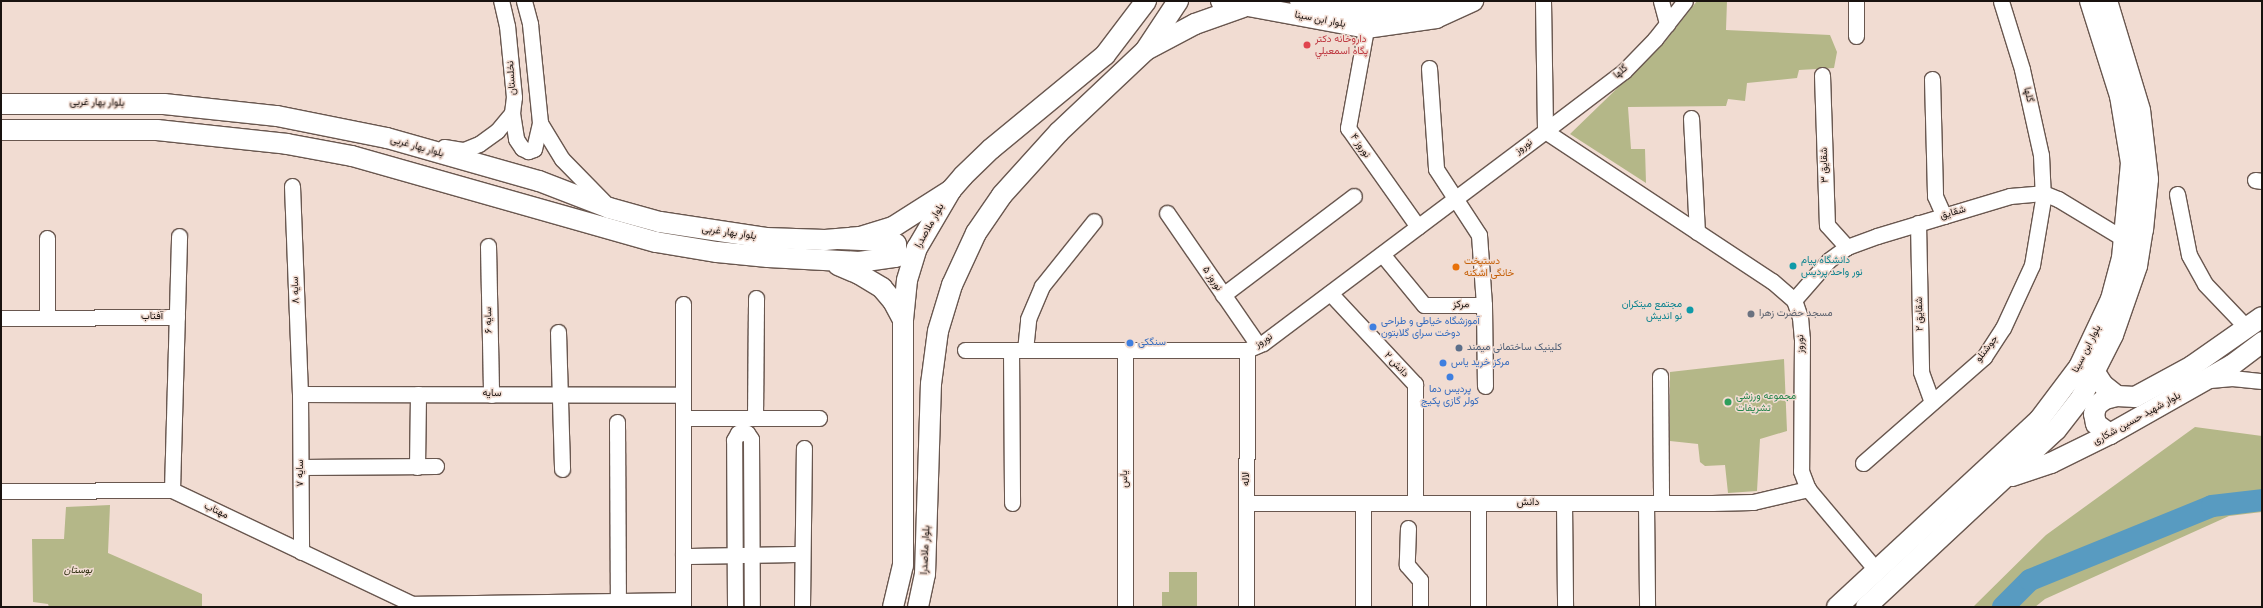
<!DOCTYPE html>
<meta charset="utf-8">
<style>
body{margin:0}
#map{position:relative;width:2263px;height:608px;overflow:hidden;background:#f1dcd2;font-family:Georgia,Vazirmatn,serif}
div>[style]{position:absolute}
.green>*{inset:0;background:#b4b788}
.river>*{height:22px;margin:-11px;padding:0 11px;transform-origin:11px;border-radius:11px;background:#589bc1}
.roads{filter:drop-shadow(1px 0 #69574f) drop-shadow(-1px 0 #69574f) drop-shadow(0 1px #69574f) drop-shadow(0 -1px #69574f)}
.minor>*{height:15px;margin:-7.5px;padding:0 7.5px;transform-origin:7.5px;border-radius:7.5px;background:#fff}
.major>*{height:20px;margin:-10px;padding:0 10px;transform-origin:10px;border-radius:10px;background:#fff}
.dots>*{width:11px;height:11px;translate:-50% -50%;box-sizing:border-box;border:2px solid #f1dcd2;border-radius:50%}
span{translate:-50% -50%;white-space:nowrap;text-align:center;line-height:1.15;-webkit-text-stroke:3px #f1dcd2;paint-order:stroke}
.street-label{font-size:10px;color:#19120f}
.health-label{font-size:10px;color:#be3a42}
.left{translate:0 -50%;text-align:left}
.culture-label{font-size:10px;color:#0d838f}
.right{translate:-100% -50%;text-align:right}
.food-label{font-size:10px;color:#c56008}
.worship-label{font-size:10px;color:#5b616d}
.shop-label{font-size:10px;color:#366cbe}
.service-label{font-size:10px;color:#4e5e75}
.leisure-label{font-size:10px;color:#27864d}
.park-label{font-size:10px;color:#2d2d0f;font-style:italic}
.frame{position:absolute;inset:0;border:2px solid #19120f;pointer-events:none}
</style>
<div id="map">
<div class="green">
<div style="clip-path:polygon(1697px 1px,1727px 1px,1726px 30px,1830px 35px,1837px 52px,1834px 68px,1799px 70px,1797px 78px,1747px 83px,1745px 101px,1728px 99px,1726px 106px,1628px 107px,1631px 149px,1645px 149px,1646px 183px,1570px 134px,1664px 43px)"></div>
<div style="clip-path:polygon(1784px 359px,1787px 431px,1760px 439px,1757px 491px,1728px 493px,1725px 465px,1705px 466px,1700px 462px,1698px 444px,1670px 441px,1670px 372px)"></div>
<div style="clip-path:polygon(2195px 427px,2262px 436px,2262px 512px,2229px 516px,2045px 599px,2035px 607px,1973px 607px,2046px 535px)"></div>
<div style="clip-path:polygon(110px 505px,108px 553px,202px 594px,202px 607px,49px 607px,48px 604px,33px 602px,32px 539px,64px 539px,66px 507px)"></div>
<div style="clip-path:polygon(1169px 572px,1197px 572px,1197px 607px,1162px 607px,1162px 592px,1169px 592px)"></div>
</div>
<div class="river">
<div style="left:2003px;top:607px;width:38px;rotate:-45deg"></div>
<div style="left:2030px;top:580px;width:196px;rotate:-22.1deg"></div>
<div style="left:2212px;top:506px;width:50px;rotate:-6.8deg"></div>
</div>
<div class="roads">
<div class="minor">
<div style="left:524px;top:1px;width:24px;rotate:75deg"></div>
<div style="left:530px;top:24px;width:100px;rotate:84.2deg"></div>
<div style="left:540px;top:123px;width:42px;rotate:58.6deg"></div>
<div style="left:562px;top:159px;width:63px;rotate:45.6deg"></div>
<div style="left:1543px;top:1px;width:130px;rotate:89.1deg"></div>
<div style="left:1661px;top:1px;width:24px;rotate:75deg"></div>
<div style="left:1368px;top:18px;width:112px;rotate:100.3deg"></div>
<div style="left:1348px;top:128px;width:121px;rotate:54.7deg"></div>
<div style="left:1856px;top:36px;width:35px;rotate:-90deg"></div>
<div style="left:1429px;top:68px;width:101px;rotate:86deg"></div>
<div style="left:1436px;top:169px;width:79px;rotate:56.9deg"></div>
<div style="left:1479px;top:235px;width:70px;rotate:85.9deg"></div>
<div style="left:1822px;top:75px;width:150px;rotate:88.1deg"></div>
<div style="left:1827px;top:225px;width:30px;rotate:48deg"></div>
<div style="left:1932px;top:79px;width:117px;rotate:88.5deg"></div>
<div style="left:1935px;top:196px;width:22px;rotate:66deg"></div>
<div style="left:512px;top:113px;width:26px;rotate:81deg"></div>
<div style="left:516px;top:139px;width:11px;rotate:56deg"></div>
<div style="left:522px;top:148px;width:7px;rotate:27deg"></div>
<div style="left:528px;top:151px;width:6px;rotate:-18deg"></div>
<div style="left:534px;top:149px;width:27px;rotate:-77deg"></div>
<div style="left:1691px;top:118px;width:114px;rotate:87deg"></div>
<div style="left:1545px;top:131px;width:99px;rotate:-37.2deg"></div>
<div style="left:1624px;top:71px;width:45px;rotate:-45.9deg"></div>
<div style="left:1655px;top:39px;width:48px;rotate:-51.7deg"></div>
<div style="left:444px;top:147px;width:20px;rotate:9deg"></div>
<div style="left:464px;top:150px;width:16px;rotate:-22deg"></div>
<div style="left:479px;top:144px;width:22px;rotate:-36deg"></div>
<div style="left:497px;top:131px;width:23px;rotate:-50deg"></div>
<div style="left:512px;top:113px;width:16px;rotate:-83deg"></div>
<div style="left:514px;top:97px;width:71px;rotate:-95.6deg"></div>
<div style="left:507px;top:26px;width:26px;rotate:-103deg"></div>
<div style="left:2255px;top:180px;width:7px;rotate:8deg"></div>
<div style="left:292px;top:186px;width:208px;rotate:87.8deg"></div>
<div style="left:300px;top:394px;width:158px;rotate:89.6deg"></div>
<div style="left:2177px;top:194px;width:62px;rotate:78.9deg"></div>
<div style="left:2189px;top:255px;width:33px;rotate:61deg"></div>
<div style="left:2205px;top:284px;width:61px;rotate:46.3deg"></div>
<div style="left:1167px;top:213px;width:160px;rotate:55.4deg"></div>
<div style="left:1918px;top:223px;width:149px;rotate:88.8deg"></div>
<div style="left:1921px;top:372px;width:32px;rotate:70deg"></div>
<div style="left:488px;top:246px;width:149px;rotate:88.8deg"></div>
<div style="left:1382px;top:254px;width:66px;rotate:50.5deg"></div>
<div style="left:1424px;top:305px;width:60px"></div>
<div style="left:1484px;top:305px;width:81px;rotate:89.3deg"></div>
<div style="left:1330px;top:293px;width:125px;rotate:47deg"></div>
<div style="left:1415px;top:384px;width:119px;rotate:90deg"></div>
<div style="left:1223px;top:295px;width:164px;rotate:-37.1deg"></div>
<div style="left:1794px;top:300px;width:53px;rotate:-48.8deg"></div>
<div style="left:1829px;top:260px;width:22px;rotate:-36deg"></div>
<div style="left:1847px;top:247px;width:32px;rotate:-20deg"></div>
<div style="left:1877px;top:236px;width:139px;rotate:-16.7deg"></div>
<div style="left:2010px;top:196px;width:33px;rotate:-5deg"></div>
<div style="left:2043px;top:193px;width:16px;rotate:22deg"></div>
<div style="left:2058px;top:199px;width:77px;rotate:31.2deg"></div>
<div style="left:683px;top:304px;width:303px;rotate:90deg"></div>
<div style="left:1px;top:318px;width:176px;rotate:-0.3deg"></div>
<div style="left:47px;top:318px;width:80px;rotate:-90deg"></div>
<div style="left:558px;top:332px;width:137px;rotate:88.3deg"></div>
<div style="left:965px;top:350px;width:282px"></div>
<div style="left:1247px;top:350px;width:17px;rotate:-24deg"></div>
<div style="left:1263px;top:343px;width:353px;rotate:-36.9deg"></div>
<div style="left:1545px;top:131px;width:272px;rotate:33.5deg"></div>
<div style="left:1772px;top:281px;width:29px;rotate:41deg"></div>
<div style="left:1794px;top:300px;width:18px;rotate:71deg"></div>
<div style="left:1800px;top:317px;width:22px;rotate:85deg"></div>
<div style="left:1802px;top:339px;width:132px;rotate:90.4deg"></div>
<div style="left:1801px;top:471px;width:19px;rotate:69deg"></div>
<div style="left:1808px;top:489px;width:107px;rotate:49.9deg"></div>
<div style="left:1011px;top:350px;width:153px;rotate:89.6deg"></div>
<div style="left:1025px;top:350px;width:31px;rotate:-84deg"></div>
<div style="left:1028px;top:319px;width:36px;rotate:-67deg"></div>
<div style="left:1042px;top:286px;width:83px;rotate:-51.3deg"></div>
<div style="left:1125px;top:351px;width:256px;rotate:90deg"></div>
<div style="left:1660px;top:376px;width:127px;rotate:89.5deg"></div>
<div style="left:2210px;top:380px;width:22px;rotate:-5deg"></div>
<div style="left:2232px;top:378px;width:30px;rotate:6deg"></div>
<div style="left:300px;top:394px;width:383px;rotate:0.1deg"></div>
<div style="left:683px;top:418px;width:136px"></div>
<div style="left:755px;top:418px;width:120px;rotate:-89.5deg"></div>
<div style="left:617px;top:422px;width:179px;rotate:89.7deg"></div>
<div style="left:1863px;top:463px;width:161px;rotate:-41.2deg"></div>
<div style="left:1984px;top:357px;width:35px;rotate:-57deg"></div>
<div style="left:2003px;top:328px;width:69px;rotate:-65.3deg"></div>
<div style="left:2032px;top:265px;width:67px;rotate:-80.5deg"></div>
<div style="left:2043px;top:199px;width:44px;rotate:-92.6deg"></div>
<div style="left:2041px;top:155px;width:88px;rotate:-102.5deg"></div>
<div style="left:2022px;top:69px;width:71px;rotate:-107.2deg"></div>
<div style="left:301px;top:467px;width:135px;rotate:-0.4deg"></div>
<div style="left:417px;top:467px;width:73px;rotate:-89.2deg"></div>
<div style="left:172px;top:490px;width:254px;rotate:-88.4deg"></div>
<div style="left:1px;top:491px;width:171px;rotate:-0.3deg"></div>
<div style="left:172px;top:490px;width:266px;rotate:25.4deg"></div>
<div style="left:412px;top:604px;width:3px;rotate:90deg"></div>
<div style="left:1247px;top:503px;width:465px"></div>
<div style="left:1712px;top:503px;width:41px;rotate:-1.4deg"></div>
<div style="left:1753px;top:502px;width:57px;rotate:-13.3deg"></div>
<div style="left:1478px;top:503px;width:104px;rotate:90deg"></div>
<div style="left:1564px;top:503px;width:104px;rotate:89.4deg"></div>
<div style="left:1646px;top:503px;width:104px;rotate:89.4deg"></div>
<div style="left:1408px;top:528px;width:37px;rotate:92deg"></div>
<div style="left:1407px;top:565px;width:20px;rotate:49deg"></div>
<div style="left:1420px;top:580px;width:27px;rotate:90deg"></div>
<div style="left:683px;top:556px;width:119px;rotate:-1deg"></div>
<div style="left:412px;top:604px;width:271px;rotate:-0.8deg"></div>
<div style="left:735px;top:607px;width:167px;rotate:-90.3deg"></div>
<div style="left:734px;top:440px;width:8px;rotate:-60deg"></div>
<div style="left:738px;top:433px;width:9px"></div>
<div style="left:747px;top:433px;width:7px;rotate:56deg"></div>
<div style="left:751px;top:439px;width:168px;rotate:89.7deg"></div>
<div style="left:802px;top:607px;width:159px;rotate:-89.3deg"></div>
<div style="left:1246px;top:607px;width:257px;rotate:-89.8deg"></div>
<div style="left:1363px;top:607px;width:104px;rotate:-90deg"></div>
</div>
<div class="major">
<div style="left:1221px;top:1px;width:147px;rotate:10.5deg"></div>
<div style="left:1366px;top:28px;width:71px;rotate:-8.1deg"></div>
<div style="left:1436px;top:18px;width:41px;rotate:-24.7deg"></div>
<div style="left:1300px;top:1px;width:70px;rotate:9.1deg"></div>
<div style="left:1369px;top:12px;width:47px;rotate:-6.1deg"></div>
<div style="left:1416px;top:7px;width:22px;rotate:-16deg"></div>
<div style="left:1148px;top:49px;width:53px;rotate:-28deg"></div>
<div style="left:1195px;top:24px;width:51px;rotate:-19.5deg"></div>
<div style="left:1px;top:104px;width:163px"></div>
<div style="left:164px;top:104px;width:114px;rotate:6.1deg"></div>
<div style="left:277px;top:116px;width:112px;rotate:11.3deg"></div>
<div style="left:387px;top:138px;width:158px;rotate:15.8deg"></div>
<div style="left:539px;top:181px;width:75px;rotate:21.1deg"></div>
<div style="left:609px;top:208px;width:53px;rotate:15.4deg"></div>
<div style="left:660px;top:222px;width:107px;rotate:8.6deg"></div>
<div style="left:766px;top:238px;width:59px;rotate:1.9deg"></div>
<div style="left:825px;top:240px;width:35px;rotate:-5deg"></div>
<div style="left:860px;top:237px;width:34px;rotate:-17deg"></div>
<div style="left:893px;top:227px;width:69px;rotate:-32.5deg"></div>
<div style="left:1px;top:130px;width:156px"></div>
<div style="left:157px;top:130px;width:131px;rotate:6.1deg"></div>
<div style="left:287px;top:144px;width:66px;rotate:10.5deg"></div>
<div style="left:352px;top:156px;width:316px;rotate:15.8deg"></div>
<div style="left:656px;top:242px;width:62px;rotate:9.3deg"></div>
<div style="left:717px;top:252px;width:51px;rotate:5.6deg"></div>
<div style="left:768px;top:257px;width:91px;rotate:3.1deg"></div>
<div style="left:859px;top:262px;width:37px;rotate:-8deg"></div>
<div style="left:896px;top:257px;width:13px;rotate:-90deg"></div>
<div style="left:896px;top:244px;width:11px;rotate:-165deg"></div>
<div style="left:885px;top:241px;width:47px;rotate:-177.6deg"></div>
<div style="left:838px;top:265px;width:23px;rotate:23deg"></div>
<div style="left:859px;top:274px;width:27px;rotate:31deg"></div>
<div style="left:882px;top:288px;width:17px;rotate:50deg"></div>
<div style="left:893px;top:301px;width:21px;rotate:62deg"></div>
<div style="left:2084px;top:368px;width:10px;rotate:17deg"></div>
<div style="left:2094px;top:371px;width:17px;rotate:57deg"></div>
<div style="left:2103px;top:385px;width:18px;rotate:38deg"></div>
<div style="left:2117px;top:396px;width:18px;rotate:3deg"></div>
<div style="left:2135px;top:397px;width:65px;rotate:-28.5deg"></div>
<div style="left:2192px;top:366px;width:85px;rotate:-35deg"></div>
<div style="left:2110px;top:434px;width:17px;rotate:-144deg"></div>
<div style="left:2096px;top:424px;width:10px;rotate:-101deg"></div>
<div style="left:2094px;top:414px;width:9px;rotate:-72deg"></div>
<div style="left:2097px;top:405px;width:10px;rotate:-37deg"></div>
<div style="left:2105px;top:399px;width:12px;rotate:-14deg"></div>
<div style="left:2012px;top:476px;width:41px;rotate:-18.4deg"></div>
<div style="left:2051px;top:463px;width:66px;rotate:-26.2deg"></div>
<div style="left:2110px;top:434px;width:140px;rotate:-29.5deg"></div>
<div style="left:2232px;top:365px;width:38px;rotate:-37deg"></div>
<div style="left:893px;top:607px;width:43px;rotate:-76.6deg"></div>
<div style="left:903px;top:565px;width:245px;rotate:-90deg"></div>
<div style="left:903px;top:320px;width:40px;rotate:-84.3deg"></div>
<div style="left:907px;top:280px;width:34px;rotate:-73deg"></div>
<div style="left:917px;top:248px;width:67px;rotate:-59.6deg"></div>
<div style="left:951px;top:190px;width:18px;rotate:-49deg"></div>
<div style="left:963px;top:176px;width:39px;rotate:-44deg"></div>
<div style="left:991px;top:149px;width:148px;rotate:-39.5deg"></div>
<div style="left:1105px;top:55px;width:68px;rotate:-52.8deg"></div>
<div style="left:918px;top:607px;width:34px;rotate:-78deg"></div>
<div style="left:925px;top:574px;width:190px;rotate:-88.2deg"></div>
<div style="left:931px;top:384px;width:53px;rotate:-82.5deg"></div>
<div style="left:938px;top:331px;width:48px;rotate:-73.1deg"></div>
<div style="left:952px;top:285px;width:57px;rotate:-65.2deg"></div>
<div style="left:976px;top:233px;width:46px;rotate:-55.6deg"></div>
<div style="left:1002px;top:195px;width:85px;rotate:-47.9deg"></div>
<div style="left:1059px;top:132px;width:118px;rotate:-43.3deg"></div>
<div style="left:1145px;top:51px;width:60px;rotate:-56.6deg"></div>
<div style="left:1837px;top:607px;width:275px;rotate:-42.8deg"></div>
<div style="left:2039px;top:420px;width:66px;rotate:-53deg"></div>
<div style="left:2079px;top:367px;width:75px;rotate:-64.8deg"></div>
<div style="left:2111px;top:299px;width:42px;rotate:-75deg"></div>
<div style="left:2122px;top:258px;width:95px;rotate:-84.6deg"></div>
<div style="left:2131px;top:163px;width:68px;rotate:-99.3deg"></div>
<div style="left:2120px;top:96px;width:100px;rotate:-107.5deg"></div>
<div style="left:1866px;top:607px;width:260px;rotate:-43deg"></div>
<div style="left:2056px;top:430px;width:41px;rotate:-52deg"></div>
<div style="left:2081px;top:398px;width:71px;rotate:-63.1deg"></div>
<div style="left:2113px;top:335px;width:73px;rotate:-70.8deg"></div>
<div style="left:2137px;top:266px;width:36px;rotate:-81deg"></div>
<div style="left:2143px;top:230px;width:51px;rotate:-84.4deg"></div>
<div style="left:2148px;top:179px;width:69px;rotate:-96.6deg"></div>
<div style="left:2140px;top:110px;width:114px;rotate:-106.8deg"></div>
</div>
</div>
<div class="dots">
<div style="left:1307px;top:45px;background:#e0444e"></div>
<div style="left:1793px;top:266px;background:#0f9aa8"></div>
<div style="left:1456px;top:267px;background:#e8710a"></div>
<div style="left:1690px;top:310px;background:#0f9aa8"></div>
<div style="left:1751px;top:314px;background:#6b7280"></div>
<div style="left:1373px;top:327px;background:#3f7fe0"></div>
<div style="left:1130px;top:343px;background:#3f7fe0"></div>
<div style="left:1459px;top:348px;background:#5c6f8a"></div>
<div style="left:1443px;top:363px;background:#3f7fe0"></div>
<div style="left:1450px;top:377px;background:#3f7fe0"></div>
<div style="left:1728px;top:402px;background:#2e9e5b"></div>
</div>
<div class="street-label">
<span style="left:1320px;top:20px;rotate:11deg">بلوار ابن سینا</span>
<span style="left:1621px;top:72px;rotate:-41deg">گلها</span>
<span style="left:512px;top:78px;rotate:-94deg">نخلستان</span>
<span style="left:2028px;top:95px;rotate:77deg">گلها</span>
<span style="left:97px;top:103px;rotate:1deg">بلوار بهار غربی</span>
<span style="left:1360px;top:146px;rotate:55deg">نوروز ۴</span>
<span style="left:417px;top:147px;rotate:16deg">بلوار بهار غربی</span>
<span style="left:1524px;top:147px;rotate:-37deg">نوروز</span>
<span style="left:1825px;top:165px;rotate:-92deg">شقایق ۳</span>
<span style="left:1953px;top:213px;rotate:-16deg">شقایق</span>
<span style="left:930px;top:226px;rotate:-61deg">بلوار ملاصدرا</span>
<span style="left:729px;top:233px;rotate:8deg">بلوار بهار غربی</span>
<span style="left:1212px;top:279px;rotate:56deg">نوروز ۵</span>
<span style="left:296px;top:290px;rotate:-92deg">سایه ۸</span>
<span style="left:1461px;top:305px;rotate:-1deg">مرکز</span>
<span style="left:1920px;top:314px;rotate:-91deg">شقایق ۲</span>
<span style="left:152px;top:317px">آفتاب</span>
<span style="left:489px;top:320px;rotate:-91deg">سایه ۶</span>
<span style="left:1264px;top:341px;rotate:-32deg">نوروز</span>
<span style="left:1801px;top:344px;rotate:-91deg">نوروز</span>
<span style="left:1987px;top:349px;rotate:-52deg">جوشنلو</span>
<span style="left:2087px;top:349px;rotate:-63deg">بلوار ابن سینا</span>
<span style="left:1396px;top:365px;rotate:47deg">دانش ۲</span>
<span style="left:492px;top:394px">سایه</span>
<span style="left:2137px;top:419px;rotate:-29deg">بلوار شهید حسین شکاری</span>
<span style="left:301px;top:473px;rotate:-90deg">سایه ۷</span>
<span style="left:1125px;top:479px;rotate:-90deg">یاس</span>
<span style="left:1247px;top:479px;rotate:-90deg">لاله</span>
<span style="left:1528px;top:503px">دانش</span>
<span style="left:216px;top:511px;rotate:25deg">مهتاب</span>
<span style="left:926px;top:550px;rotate:-87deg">بلوار ملاصدرا</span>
</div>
<div class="health-label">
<span class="left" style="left:1315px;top:45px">داروخانه دكتر<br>پگاه اسمعيلي</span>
</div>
<div class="culture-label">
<span class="left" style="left:1801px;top:266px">دانشگاه پیام<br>نور واحد پردیس</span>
<span class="right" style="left:1682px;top:310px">مجتمع میتکران<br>نو اندیش</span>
</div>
<div class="food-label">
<span class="left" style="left:1464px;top:267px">دستپخت<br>خانگی اشکنه</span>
</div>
<div class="worship-label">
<span class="left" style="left:1759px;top:314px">مسجد حضرت زهرا</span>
</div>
<div class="shop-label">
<span class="left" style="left:1381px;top:327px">آموزشگاه خیاطی و طراحی<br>دوخت سرای گلابتون</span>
<span class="left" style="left:1138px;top:343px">سنگکی</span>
<span class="left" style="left:1451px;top:363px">مرکز خرید یاس</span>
<span style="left:1450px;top:395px">پردیس دما<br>کولر گازی پکیج</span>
</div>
<div class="service-label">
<span class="left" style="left:1467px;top:348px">کلینیک ساختمانی میمند</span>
</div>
<div class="leisure-label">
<span class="left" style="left:1736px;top:402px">مجموعه ورزشی<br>تشریفات</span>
</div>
<div class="park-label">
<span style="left:78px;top:571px">بوستان</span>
</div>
<div class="frame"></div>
</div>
